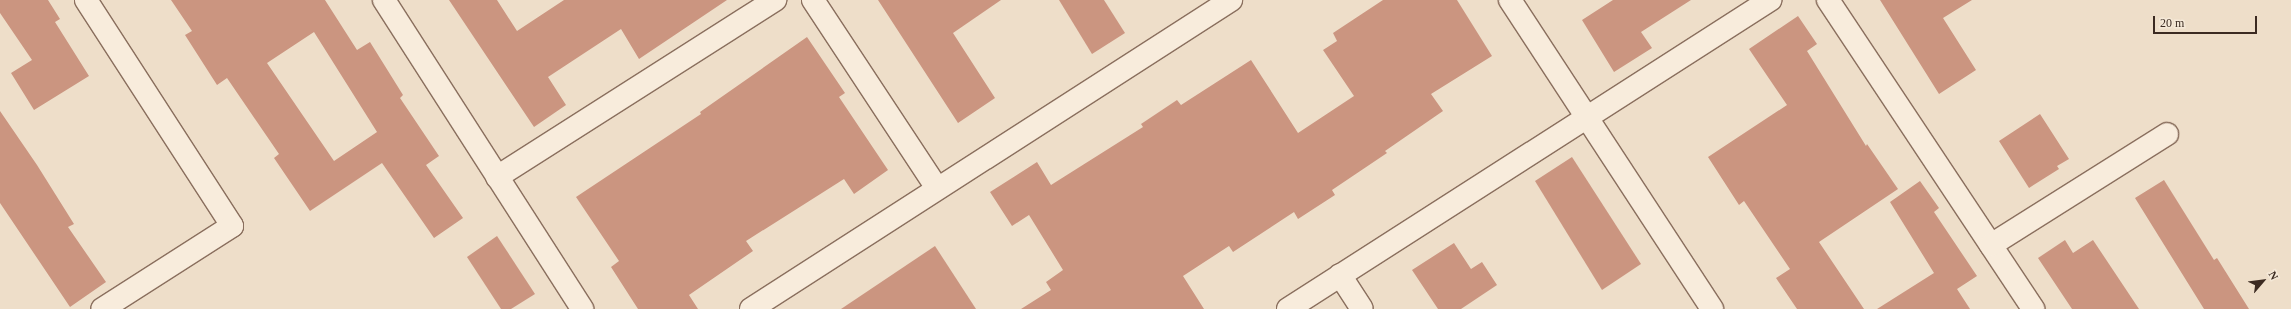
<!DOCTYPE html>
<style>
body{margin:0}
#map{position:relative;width:2291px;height:309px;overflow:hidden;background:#eedec9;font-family:"Times New Roman",serif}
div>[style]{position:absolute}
.building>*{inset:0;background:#cb9580}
.roads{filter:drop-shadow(1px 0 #8a6f5e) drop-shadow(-1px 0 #8a6f5e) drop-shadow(0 1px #8a6f5e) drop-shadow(0 -1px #8a6f5e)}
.minor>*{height:22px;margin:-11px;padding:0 11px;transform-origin:11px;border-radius:11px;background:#f8ecdc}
span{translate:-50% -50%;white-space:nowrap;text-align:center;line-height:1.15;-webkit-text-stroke:3px #f5e9d8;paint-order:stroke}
.north{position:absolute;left:2243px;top:261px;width:40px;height:40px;-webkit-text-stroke:3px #f5e9d8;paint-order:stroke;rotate:62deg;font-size:11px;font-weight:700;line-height:16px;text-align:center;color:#3b2a21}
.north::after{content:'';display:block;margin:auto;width:14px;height:18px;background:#3b2a21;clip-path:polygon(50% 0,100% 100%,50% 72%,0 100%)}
.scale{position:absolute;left:2153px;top:16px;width:104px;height:18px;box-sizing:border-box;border:2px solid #3b2a21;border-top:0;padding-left:5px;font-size:12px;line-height:14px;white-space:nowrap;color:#3b2a21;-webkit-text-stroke:3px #f5e9d8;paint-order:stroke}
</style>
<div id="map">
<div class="building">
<div style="clip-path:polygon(0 0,48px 0,60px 19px,55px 22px,89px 76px,34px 110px,11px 73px,32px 60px,0 13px)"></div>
<div style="clip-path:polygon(evenodd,171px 0,325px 0,357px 50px,370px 42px,403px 95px,400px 98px,439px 156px,426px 165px,463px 218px,434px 238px,382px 163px,310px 211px,274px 158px,279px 154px,227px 78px,217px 85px,185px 35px,192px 31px,171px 0,314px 32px,377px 132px,334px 161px,267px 63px,314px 32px)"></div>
<div style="clip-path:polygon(449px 0,497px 0,517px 31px,564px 0,727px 0,639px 59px,621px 29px,548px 77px,566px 105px,534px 127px)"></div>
<div style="clip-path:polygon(878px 0,1001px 0,953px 33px,995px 98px,958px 123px)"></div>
<div style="clip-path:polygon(1059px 0,1104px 0,1125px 33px,1092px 54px)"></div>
<div style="clip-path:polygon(1383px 0,1457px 0,1492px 56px,1431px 94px,1443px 111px,1385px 151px,1387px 153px,1332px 190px,1335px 195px,1298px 219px,1294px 212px,1233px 252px,1229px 246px,1183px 276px,1204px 309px,1021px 309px,1051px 290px,1046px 282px,1063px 270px,1029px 215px,1012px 226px,990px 192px,1037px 162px,1051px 185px,1143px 127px,1141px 124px,1177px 100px,1181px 105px,1251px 60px,1298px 133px,1354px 96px,1323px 50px,1337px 41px,1333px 33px)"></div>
<div style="clip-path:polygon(1613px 0,1691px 0,1641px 32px,1652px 48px,1614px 72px,1582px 20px)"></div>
<div style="clip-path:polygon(1880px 0,1972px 0,1943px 18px,1976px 70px,1939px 94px)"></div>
<div style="clip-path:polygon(1798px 16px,1817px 44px,1807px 51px,1866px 146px,1867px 144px,1898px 189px,1819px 242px,1864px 309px,1797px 309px,1776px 278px,1790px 269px,1744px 201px,1739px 205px,1708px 157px,1787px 105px,1749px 49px)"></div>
<div style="clip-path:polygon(807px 37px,845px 93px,839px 97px,888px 170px,854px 194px,844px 179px,746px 241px,753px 251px,689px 295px,698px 309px,638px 309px,611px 267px,619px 261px,576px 197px,701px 114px,700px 112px)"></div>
<div style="clip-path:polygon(0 111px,37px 165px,74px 224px,68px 227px,106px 282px,70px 307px,0 203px)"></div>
<div style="clip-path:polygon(2040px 114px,2069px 159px,2057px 166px,2059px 169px,2029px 188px,1999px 141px)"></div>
<div style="clip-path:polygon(1572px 157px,1641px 264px,1602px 290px,1535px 181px)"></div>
<div style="clip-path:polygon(2164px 180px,2214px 260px,2217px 258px,2249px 309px,2204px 309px,2135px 198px)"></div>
<div style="clip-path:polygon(1920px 181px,1939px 208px,1934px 212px,1977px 276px,1957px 289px,1970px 309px,1877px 309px,1934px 273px,1890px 202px)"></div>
<div style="clip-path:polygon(497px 236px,535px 294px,511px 309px,501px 309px,467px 257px)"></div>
<div style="clip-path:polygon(2065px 240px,2073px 253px,2093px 240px,2139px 309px,2072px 309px,2038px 258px)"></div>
<div style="clip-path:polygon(1454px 243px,1471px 269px,1482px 262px,1497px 285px,1461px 309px,1438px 309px,1412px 270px)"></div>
<div style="clip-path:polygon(935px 246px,976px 309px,841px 309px)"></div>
</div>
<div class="roads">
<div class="minor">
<div style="left:86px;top:0;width:269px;rotate:57.1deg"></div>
<div style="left:232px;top:226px;width:154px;rotate:147.4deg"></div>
<div style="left:384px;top:0;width:367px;rotate:57.3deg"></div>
<div style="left:813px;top:0;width:225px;rotate:56.6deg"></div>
<div style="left:1510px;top:0;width:369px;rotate:56.8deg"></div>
<div style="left:1828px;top:0;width:371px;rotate:56.4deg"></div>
<div style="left:497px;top:177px;width:330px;rotate:-32.5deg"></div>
<div style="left:1991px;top:245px;width:208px;rotate:-32.2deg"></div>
<div style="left:1340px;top:275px;width:40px;rotate:57.1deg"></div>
<div style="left:751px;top:309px;width:571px;rotate:-32.77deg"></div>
<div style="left:1288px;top:309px;width:573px;rotate:-32.66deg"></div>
</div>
</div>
<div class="north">N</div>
<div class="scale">20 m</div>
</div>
